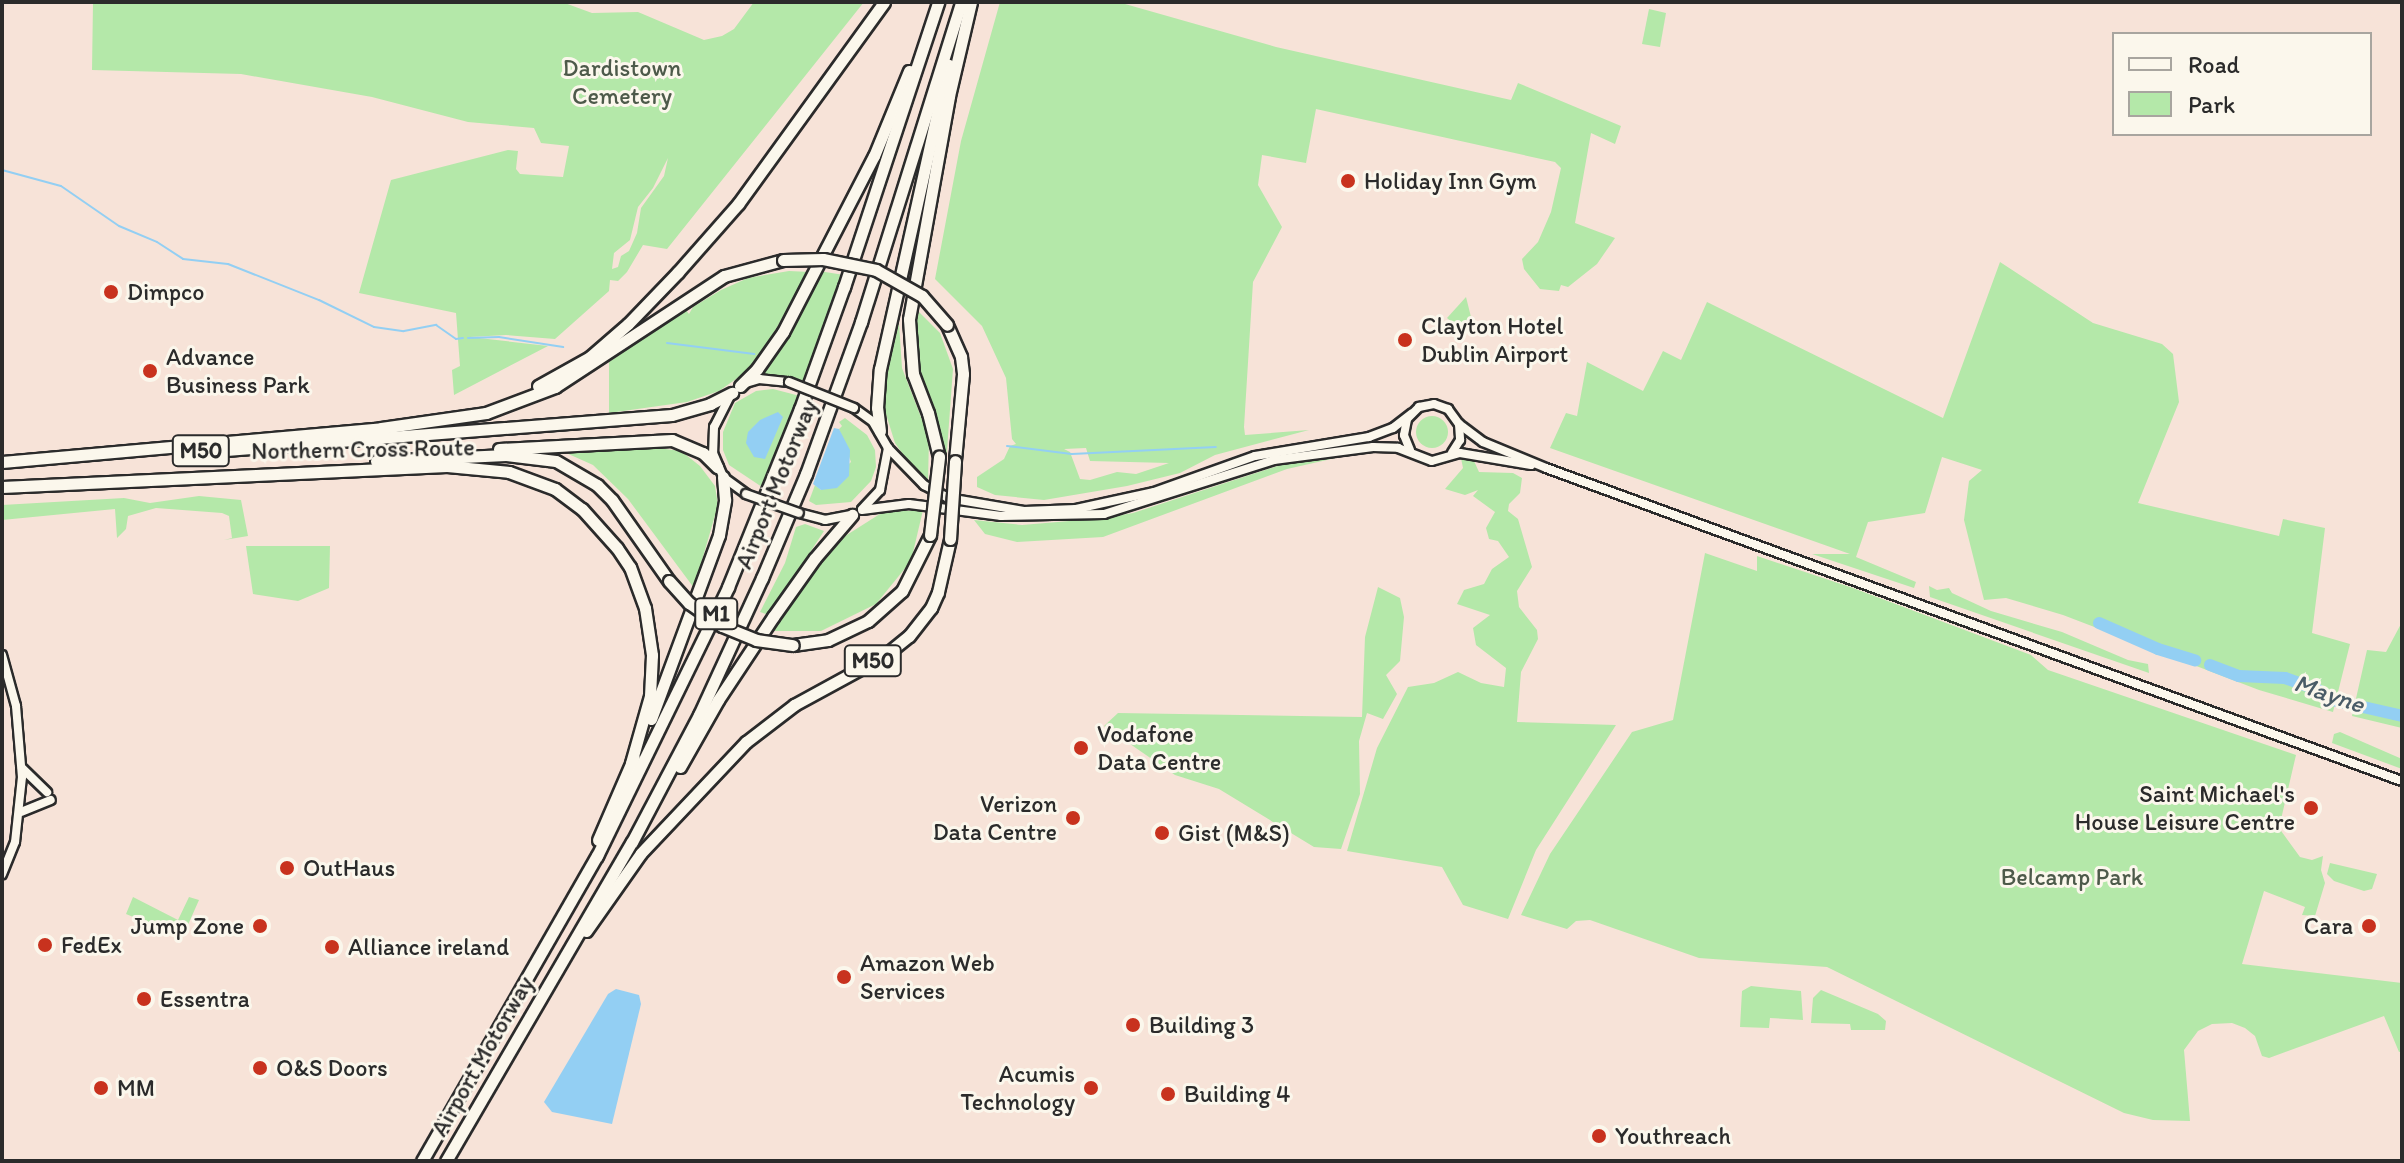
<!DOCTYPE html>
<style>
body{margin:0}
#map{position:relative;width:2404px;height:1163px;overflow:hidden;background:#f7e3d8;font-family:Itim,sans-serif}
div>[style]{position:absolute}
.green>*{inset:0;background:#b4e8a9}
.round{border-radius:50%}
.water>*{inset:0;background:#93cff3}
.stream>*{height:2px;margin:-1px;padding:0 1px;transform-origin:1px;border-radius:1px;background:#93cff3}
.river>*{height:12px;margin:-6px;padding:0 6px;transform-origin:6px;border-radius:6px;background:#93cff3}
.roads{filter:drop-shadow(2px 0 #2b2b2b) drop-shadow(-2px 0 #2b2b2b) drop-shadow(0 2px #2b2b2b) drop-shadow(0 -2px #2b2b2b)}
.secondary>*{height:8px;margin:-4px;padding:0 4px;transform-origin:4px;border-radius:4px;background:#fbf7ec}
.highway>*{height:11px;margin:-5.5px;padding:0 5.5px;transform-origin:5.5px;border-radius:5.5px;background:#fbf7ec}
.bridges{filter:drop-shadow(2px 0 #2b2b2b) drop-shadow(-2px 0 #2b2b2b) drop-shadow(0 2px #2b2b2b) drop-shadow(0 -2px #2b2b2b)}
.secondary-bridge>*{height:8px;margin:-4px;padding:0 4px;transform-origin:4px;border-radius:4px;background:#fbf7ec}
.highway-bridge>*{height:11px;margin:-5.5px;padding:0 5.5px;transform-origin:5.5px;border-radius:5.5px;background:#fbf7ec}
.dots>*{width:22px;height:22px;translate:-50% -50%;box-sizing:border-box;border:4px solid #fbf7ec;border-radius:50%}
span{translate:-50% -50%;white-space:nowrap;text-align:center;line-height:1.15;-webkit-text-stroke:6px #fbf7ec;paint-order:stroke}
.shield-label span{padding:2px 6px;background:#fbf7ec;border:2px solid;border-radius:6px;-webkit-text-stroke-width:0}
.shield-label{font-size:22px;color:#2b2b2b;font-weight:700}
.park-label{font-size:24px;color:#4d5a4a}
.poi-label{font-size:24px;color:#2b2b2b}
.left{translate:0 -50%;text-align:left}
.right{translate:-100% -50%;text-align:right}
.street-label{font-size:24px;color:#2b2b2b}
.water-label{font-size:26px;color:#4a5c67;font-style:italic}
.frame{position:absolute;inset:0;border:4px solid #2b2b2b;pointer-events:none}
.legend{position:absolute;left:2112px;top:32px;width:260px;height:104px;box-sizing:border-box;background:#fbf7ec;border:2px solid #a8a59f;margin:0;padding:10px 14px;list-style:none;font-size:24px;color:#2b2b2b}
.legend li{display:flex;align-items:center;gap:16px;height:40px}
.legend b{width:40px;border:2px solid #a8a59f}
</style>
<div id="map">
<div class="green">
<div style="clip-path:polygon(evenodd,93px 2px,562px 2px,592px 13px,638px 12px,704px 40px,722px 36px,734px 29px,754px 2px,864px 2px,667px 249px,643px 245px,627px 272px,618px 281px,610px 280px,609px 291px,555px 339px,506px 335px,470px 337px,548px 346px,454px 395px,452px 370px,460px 366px,456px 313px,359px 293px,391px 180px,508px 150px,518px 151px,516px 169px,520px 174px,563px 177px,569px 146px,541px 143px,534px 128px,468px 122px,372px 97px,241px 74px,92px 70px,93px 2px,668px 158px,664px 176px,641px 208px,637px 233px,629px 251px,621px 256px,618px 267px,612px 269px,614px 253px,630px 240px,638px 207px,653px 188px,668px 158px)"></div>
<div style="clip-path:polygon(evenodd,1000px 2px,1118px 2px,1276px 47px,1511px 100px,1518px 83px,1621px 126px,1615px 144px,1591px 133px,1575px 223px,1615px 238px,1597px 264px,1568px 287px,1561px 285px,1559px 291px,1540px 289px,1524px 269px,1522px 259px,1538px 242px,1551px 212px,1561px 168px,1555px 162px,1316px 109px,1306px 163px,1262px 155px,1258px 185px,1282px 227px,1253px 282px,1244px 427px,1245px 435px,1309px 430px,1215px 455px,1180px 473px,1127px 486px,1044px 500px,995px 495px,977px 487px,977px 477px,1004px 459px,1010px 446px,1016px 444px,1012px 439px,1006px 378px,982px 326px,935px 279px,961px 141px,1000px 2px,1086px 448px,1090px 461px,1169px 463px,1136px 474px,1117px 472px,1090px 480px,1080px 479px,1070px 452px,1064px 449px,1086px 448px)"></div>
<div style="clip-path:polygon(1649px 9px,1666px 13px,1660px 47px,1642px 44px)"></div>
<div style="clip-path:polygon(2000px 262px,2093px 323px,2162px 344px,2173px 354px,2179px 402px,2138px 503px,2279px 536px,2283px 519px,2325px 528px,2312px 633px,2350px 644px,2333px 712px,2259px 690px,2063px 615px,2006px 598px,1984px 600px,1964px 520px,1969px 481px,1982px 470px,1942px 457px,1925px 513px,1868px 522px,1856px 557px,1916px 582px,1914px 588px,1812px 554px,1850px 554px,1550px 448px,1566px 413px,1577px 416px,1587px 362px,1643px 391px,1663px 351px,1681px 360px,1707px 302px,1943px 418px)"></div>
<div style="clip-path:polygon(789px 271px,810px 272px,759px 357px,743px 374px,719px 391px,687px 402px,609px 413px,609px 362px,685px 309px,689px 314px,693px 307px,721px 290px,748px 278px)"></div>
<div style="clip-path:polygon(819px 271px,844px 275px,805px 383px,763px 374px)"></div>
<div style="clip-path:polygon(1466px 297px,1471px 317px,1464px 332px,1447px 318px)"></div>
<div style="clip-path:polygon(919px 312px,940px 333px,953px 369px,946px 464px,920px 369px,914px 332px)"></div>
<div style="clip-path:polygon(899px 323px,902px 368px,929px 438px,928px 482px,916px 473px,895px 443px,885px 411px,882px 394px)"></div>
<div style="clip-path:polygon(773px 389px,800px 396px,762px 487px,729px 465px,723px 450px,723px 432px,735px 403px,756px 391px)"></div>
<div class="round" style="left:1416px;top:416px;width:32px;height:32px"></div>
<div style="clip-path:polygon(845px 418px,867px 435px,875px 450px,876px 467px,871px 481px,851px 502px,816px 505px,809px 501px,815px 485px,821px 490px,851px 462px,839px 429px,842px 426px,839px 422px)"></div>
<div style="clip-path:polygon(650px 447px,681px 451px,700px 466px,715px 486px,718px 505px,694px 588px,628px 499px,593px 465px,564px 452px)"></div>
<div style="clip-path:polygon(1349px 455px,1287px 469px,1103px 537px,1017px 542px,985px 534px,974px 520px,1022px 525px,1105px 518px,1133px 513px,1308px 456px)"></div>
<div style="clip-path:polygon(1461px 458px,1474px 461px,1479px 472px,1513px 473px,1522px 478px,1520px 493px,1509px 504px,1508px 511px,1518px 519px,1532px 567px,1517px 591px,1519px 607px,1537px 630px,1538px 639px,1521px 672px,1517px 722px,1616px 725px,1536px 850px,1508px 919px,1463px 905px,1442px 867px,1347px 851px,1377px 748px,1408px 687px,1434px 683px,1458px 672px,1481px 683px,1504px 687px,1506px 668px,1476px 645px,1473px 628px,1490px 615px,1457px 604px,1464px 590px,1484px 584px,1492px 569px,1509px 557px,1498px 541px,1489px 539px,1486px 528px,1495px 512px,1473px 496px,1478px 490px,1465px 495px,1445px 489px,1463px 468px)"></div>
<div style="clip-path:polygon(199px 496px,241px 500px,248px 536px,224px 540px,232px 538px,229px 516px,222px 513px,156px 508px,128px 516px,126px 529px,117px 538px,115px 509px,2px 520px,2px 505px,124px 498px,150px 503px)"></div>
<div style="clip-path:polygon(923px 510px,911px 561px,876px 604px,821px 631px,771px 631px,829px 550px,842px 538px,883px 512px)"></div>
<div style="clip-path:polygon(805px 524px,824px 531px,769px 615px,760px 612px,785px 563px,796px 527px)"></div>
<div style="clip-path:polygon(246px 546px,330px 546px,329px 588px,298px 601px,253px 594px)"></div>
<div style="clip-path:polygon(1705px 553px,1757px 571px,1757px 556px,1853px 588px,2031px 655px,2048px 670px,2296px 755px,2279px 828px,2300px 857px,2312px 860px,2323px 856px,2321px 870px,2325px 883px,2315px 916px,2302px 915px,2305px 907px,2264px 891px,2242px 964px,2402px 983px,2402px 1051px,2399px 1052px,2384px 1016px,2269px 1058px,2262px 1056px,2255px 1036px,2245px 1028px,2232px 1023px,2212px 1024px,2198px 1031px,2184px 1050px,2190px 1121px,2153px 1120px,2124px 1113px,1827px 967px,1699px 958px,1590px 920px,1576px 921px,1567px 929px,1521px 915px,1550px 854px,1632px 732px,1673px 720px)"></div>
<div style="clip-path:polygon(1929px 586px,1937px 590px,1949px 588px,1952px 593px,1991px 611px,2062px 632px,2128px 660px,2148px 664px,2149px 673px,1930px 597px)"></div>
<div style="clip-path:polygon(1378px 587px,1400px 598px,1404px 617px,1400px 661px,1386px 675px,1397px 694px,1383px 719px,1367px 713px,1359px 741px,1360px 794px,1341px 849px,1314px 847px,1219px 789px,1175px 775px,1104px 726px,1118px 713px,1362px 717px,1365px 637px)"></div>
<div style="clip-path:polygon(2402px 622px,2402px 728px,2352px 716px,2367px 650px,2386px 652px)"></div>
<div style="clip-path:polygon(2340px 732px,2402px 759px,2402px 769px,2332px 743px,2334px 734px)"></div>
<div style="clip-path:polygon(2330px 863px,2377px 874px,2372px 889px,2364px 891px,2334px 881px,2327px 874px)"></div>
<div style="clip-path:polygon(133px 897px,178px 920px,189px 897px,199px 900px,187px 927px,179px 936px,126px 914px)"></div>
<div style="clip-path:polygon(1751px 986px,1801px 991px,1803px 1020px,1770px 1018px,1769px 1028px,1740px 1027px,1742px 991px)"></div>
<div style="clip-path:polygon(1821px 990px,1878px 1014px,1886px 1021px,1885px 1030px,1851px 1030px,1850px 1024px,1811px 1023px,1813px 998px)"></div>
</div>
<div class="water">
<div style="clip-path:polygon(778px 412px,783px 417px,765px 459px,754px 457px,746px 443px,748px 432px,760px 420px)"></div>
<div style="clip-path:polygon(834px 428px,839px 429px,850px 450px,849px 476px,837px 488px,821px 490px,813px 484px)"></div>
<div style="clip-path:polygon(616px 989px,639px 995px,641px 1004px,612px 1124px,552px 1112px,544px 1102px,608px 994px)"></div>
</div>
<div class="stream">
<div style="left:2px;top:170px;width:61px;rotate:15.2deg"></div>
<div style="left:61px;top:186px;width:70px;rotate:34.6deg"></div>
<div style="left:119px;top:226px;width:41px;rotate:22.8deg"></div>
<div style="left:157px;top:242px;width:31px;rotate:33deg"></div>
<div style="left:183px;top:259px;width:45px;rotate:6.3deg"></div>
<div style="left:228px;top:264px;width:98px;rotate:21.6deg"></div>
<div style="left:319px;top:300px;width:61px;rotate:26.1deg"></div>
<div style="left:374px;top:327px;width:30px;rotate:8deg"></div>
<div style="left:404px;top:331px;width:33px;rotate:-11deg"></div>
<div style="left:436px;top:325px;width:24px;rotate:35deg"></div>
<div style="left:456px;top:339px;width:7px;rotate:-8deg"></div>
<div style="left:468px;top:338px;width:31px;rotate:-2deg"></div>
<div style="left:499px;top:337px;width:65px;rotate:8.9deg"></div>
<div style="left:667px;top:343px;width:88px;rotate:7.2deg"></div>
<div style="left:1007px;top:446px;width:65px;rotate:7deg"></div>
<div style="left:1072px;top:454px;width:144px;rotate:-2.8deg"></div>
</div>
<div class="river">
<div style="left:2099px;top:623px;width:64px;rotate:23.8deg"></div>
<div style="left:2158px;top:649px;width:39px;rotate:17deg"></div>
<div style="left:2210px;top:665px;width:31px;rotate:21deg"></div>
<div style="left:2239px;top:676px;width:46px;rotate:2.5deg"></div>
<div style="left:2285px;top:678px;width:35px;rotate:20deg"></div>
<div style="left:2318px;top:690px;width:13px;rotate:42deg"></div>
<div style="left:2328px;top:699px;width:76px;rotate:12.9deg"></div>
</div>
<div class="roads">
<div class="secondary">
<div style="left:746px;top:383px;width:14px;rotate:-17deg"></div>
<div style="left:759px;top:379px;width:30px;rotate:6deg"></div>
<div style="left:730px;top:396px;width:35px;rotate:117deg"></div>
<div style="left:714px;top:427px;width:26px;rotate:92deg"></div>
<div style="left:713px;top:453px;width:26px;rotate:67deg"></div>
<div style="left:723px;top:477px;width:29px;rotate:36deg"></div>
<div style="left:854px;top:408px;width:24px;rotate:36deg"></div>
<div style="left:873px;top:422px;width:30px;rotate:60deg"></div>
<div style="left:888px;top:448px;width:43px;rotate:100.8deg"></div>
<div style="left:880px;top:490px;width:26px;rotate:133deg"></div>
<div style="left:1459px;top:424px;width:30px;rotate:37deg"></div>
<div style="left:1483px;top:442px;width:68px;rotate:22.4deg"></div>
<div style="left:1546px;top:468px;width:911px;rotate:20.09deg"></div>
<div style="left:888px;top:448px;width:52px;rotate:45.8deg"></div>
<div style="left:924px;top:485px;width:27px;rotate:28deg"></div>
<div style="left:948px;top:498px;width:77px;rotate:9.7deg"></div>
<div style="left:1024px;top:511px;width:52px;rotate:-2.2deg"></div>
<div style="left:1076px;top:509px;width:80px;rotate:-12.3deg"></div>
<div style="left:1154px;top:492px;width:107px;rotate:-19.6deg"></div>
<div style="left:1255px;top:456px;width:116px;rotate:-9.5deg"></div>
<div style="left:1369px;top:437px;width:26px;rotate:-21deg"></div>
<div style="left:1393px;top:428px;width:23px;rotate:-38deg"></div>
<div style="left:1410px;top:450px;width:16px;rotate:-112deg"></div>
<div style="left:1404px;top:435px;width:16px;rotate:-79deg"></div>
<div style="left:1407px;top:419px;width:17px;rotate:-45deg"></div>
<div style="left:1419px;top:407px;width:15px;rotate:-11deg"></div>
<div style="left:1434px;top:404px;width:15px;rotate:20deg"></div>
<div style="left:1448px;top:409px;width:19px;rotate:54deg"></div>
<div style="left:1459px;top:424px;width:16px;rotate:86deg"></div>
<div style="left:1460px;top:440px;width:15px;rotate:122deg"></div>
<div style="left:862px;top:510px;width:47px;rotate:-7.3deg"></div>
<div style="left:909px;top:504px;width:93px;rotate:7.4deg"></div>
<div style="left:1001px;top:516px;width:103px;rotate:-1.1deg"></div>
<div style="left:1104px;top:514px;width:178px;rotate:-17.6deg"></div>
<div style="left:1274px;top:460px;width:100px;rotate:-7.5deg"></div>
<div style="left:1373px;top:447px;width:25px;rotate:2deg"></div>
<div style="left:1398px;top:448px;width:36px;rotate:21deg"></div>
<div style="left:1432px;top:461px;width:29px;rotate:-16deg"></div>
<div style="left:1460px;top:453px;width:72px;rotate:9.6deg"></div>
<div style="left:799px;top:513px;width:27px;rotate:15deg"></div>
<div style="left:825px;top:520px;width:25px;rotate:-11deg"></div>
<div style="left:2px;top:655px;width:53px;rotate:74.6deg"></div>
<div style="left:16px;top:706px;width:71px;rotate:85.2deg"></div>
<div style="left:22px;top:777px;width:65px;rotate:96.1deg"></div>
<div style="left:15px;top:842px;width:35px;rotate:112deg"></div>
<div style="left:22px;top:768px;width:35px;rotate:44deg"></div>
<div style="left:21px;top:812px;width:32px;rotate:-22deg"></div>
</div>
<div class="highway">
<div style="left:947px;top:325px;width:35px;rotate:66deg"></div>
<div style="left:961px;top:357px;width:17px;rotate:83deg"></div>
<div style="left:963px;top:374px;width:87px;rotate:95.3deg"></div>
<div style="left:538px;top:386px;width:60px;rotate:-29.1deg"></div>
<div style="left:590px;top:357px;width:50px;rotate:-41deg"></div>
<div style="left:628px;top:324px;width:72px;rotate:-46.1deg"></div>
<div style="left:678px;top:272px;width:91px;rotate:-48.6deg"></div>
<div style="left:738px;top:204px;width:249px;rotate:-54.1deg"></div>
<div style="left:740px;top:386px;width:24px;rotate:-45deg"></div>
<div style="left:757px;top:369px;width:45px;rotate:-54.9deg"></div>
<div style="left:783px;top:332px;width:198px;rotate:-62.7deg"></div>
<div style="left:874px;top:156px;width:92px;rotate:-67.6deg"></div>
<div style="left:880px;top:431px;width:23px;rotate:-97deg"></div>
<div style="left:877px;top:408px;width:39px;rotate:-86deg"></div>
<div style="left:880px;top:369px;width:312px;rotate:-77.4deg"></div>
<div style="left:499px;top:449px;width:173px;rotate:-3deg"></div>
<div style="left:672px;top:440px;width:34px;rotate:23deg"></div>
<div style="left:703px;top:453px;width:20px;rotate:45deg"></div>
<div style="left:226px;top:450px;width:447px;rotate:-4.5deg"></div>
<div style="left:672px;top:415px;width:40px;rotate:-16deg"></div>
<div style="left:710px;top:404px;width:25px;rotate:-27deg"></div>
<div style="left:939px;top:457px;width:45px;rotate:-104deg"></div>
<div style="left:928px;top:413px;width:42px;rotate:-111deg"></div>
<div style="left:913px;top:374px;width:55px;rotate:-94.2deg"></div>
<div style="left:909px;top:319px;width:227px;rotate:-79.8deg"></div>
<div style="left:949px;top:96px;width:97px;rotate:-76.8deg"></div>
<div style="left:376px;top:461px;width:130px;rotate:-2.6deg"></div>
<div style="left:506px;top:455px;width:50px;rotate:6.8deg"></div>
<div style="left:556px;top:461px;width:48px;rotate:30.3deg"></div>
<div style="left:597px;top:485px;width:21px;rotate:45deg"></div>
<div style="left:612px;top:500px;width:99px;rotate:54.9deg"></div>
<div style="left:2px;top:462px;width:381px;rotate:-5.1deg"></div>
<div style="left:381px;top:428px;width:106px;rotate:-8.1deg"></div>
<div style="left:486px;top:413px;width:74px;rotate:-20.6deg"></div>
<div style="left:555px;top:387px;width:202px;rotate:-33.3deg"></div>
<div style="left:724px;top:276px;width:61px;rotate:-15.2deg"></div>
<div style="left:2px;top:487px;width:445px;rotate:-2.7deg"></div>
<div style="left:447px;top:466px;width:62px;rotate:5.5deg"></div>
<div style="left:509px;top:472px;width:49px;rotate:20.3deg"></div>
<div style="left:555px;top:489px;width:34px;rotate:37deg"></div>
<div style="left:582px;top:509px;width:52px;rotate:48.1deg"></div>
<div style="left:617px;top:548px;width:23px;rotate:56deg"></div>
<div style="left:630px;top:567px;width:44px;rotate:69.9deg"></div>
<div style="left:645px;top:608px;width:48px;rotate:81.5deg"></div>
<div style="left:652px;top:655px;width:41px;rotate:92.8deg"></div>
<div style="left:650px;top:696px;width:70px;rotate:105.8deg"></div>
<div style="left:793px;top:645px;width:35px;rotate:-8deg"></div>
<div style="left:828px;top:640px;width:44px;rotate:-25.4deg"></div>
<div style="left:868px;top:621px;width:45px;rotate:-41.4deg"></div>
<div style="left:902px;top:591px;width:63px;rotate:-63.4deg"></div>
<div style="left:651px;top:719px;width:196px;rotate:-69.7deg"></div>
<div style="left:719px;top:535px;width:36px;rotate:-80deg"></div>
<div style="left:725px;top:500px;width:23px;rotate:-95deg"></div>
<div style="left:680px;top:767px;width:77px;rotate:-60.4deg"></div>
<div style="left:718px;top:700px;width:100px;rotate:-56.5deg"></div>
<div style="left:773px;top:617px;width:72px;rotate:-54.6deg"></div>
<div style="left:815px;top:558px;width:57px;rotate:-49.3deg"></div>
<div style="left:598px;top:840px;width:90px;rotate:-66.6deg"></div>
<div style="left:586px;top:931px;width:95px;rotate:-54.8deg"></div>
<div style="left:641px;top:853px;width:153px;rotate:-46.6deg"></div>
<div style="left:746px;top:742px;width:61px;rotate:-37.6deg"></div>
<div style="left:794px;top:705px;width:102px;rotate:-28.6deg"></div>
<div style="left:884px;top:656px;width:32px;rotate:-39deg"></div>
<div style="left:909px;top:636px;width:36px;rotate:-52deg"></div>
<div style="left:931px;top:608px;width:17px;rotate:-66deg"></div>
<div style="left:938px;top:592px;width:54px;rotate:-77.2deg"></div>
<div style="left:422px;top:1161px;width:352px;rotate:-60.2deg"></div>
<div style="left:597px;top:856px;width:299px;rotate:-64deg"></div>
<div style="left:728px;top:587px;width:192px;rotate:-68deg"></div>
<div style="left:800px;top:409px;width:130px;rotate:-70.2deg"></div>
<div style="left:844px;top:287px;width:300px;rotate:-71.7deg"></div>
<div style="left:446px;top:1161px;width:369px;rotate:-59.8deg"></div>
<div style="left:632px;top:842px;width:144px;rotate:-62.2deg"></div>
<div style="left:699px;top:715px;width:151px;rotate:-65.3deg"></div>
<div style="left:762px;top:578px;width:113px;rotate:-67.1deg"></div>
<div style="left:806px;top:474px;width:162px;rotate:-70.1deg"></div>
<div style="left:861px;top:322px;width:335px;rotate:-72.6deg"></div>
</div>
</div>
<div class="bridges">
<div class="secondary-bridge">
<div style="left:789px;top:382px;width:70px;rotate:21.8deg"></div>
<div style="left:746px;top:494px;width:56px;rotate:19.7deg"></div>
</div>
<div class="highway-bridge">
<div style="left:783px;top:260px;width:40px;rotate:-1.4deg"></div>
<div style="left:823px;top:259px;width:54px;rotate:11.7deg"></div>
<div style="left:876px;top:270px;width:53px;rotate:29.5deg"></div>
<div style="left:922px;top:296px;width:38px;rotate:49deg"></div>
<div style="left:930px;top:535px;width:79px;rotate:-83.4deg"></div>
<div style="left:950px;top:539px;width:78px;rotate:-86.3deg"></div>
<div style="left:669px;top:581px;width:30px;rotate:48deg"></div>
<div style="left:689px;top:603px;width:40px;rotate:34.9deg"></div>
<div style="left:722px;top:626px;width:37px;rotate:22deg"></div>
<div style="left:756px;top:640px;width:37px;rotate:8deg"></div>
</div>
</div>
<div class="dots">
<div style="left:1348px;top:181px;background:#c8321e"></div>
<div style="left:111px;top:292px;background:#c8321e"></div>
<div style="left:1405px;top:340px;background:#c8321e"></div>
<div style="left:150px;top:371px;background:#c8321e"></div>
<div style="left:1081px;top:748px;background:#c8321e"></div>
<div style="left:2311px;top:808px;background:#c8321e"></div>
<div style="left:1073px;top:818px;background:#c8321e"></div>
<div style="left:1162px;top:833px;background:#c8321e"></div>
<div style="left:287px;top:868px;background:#c8321e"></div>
<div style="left:260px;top:926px;background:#c8321e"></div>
<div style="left:2369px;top:926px;background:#c8321e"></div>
<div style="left:45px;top:945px;background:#c8321e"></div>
<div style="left:332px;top:947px;background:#c8321e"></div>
<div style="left:844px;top:977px;background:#c8321e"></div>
<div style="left:144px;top:999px;background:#c8321e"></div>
<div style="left:1133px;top:1025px;background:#c8321e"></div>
<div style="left:260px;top:1068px;background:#c8321e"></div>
<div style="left:101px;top:1088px;background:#c8321e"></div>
<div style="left:1091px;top:1088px;background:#c8321e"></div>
<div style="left:1168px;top:1094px;background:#c8321e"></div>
<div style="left:1599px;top:1136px;background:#c8321e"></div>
</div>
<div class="shield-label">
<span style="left:201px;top:451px">M50</span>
<span style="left:716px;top:614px">M1</span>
<span style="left:873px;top:661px">M50</span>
</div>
<div class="park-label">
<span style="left:622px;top:82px">Dardistown<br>Cemetery</span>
<span style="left:2072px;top:877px">Belcamp Park</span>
</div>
<div class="poi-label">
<span class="left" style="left:1364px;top:181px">Holiday Inn Gym</span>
<span class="left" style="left:127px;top:292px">Dimpco</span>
<span class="left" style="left:1421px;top:340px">Clayton Hotel<br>Dublin Airport</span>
<span class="left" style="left:166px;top:371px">Advance<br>Business Park</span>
<span class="left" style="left:1097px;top:748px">Vodafone<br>Data Centre</span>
<span class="right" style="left:2295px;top:808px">Saint Michael's<br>House Leisure Centre</span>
<span class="right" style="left:1057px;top:818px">Verizon<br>Data Centre</span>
<span class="left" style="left:1178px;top:833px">Gist (M&amp;S)</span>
<span class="left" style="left:303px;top:868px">OutHaus</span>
<span class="right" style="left:244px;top:926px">Jump Zone</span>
<span class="right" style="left:2353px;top:926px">Cara</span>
<span class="left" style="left:61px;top:945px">FedEx</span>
<span class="left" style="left:348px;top:947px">Alliance ireland</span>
<span class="left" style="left:860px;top:977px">Amazon Web<br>Services</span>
<span class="left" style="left:160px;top:999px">Essentra</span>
<span class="left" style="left:1149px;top:1025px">Building 3</span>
<span class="left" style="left:276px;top:1068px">O&amp;S Doors</span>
<span class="right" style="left:1075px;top:1088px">Acumis<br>Technology</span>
<span class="left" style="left:117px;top:1088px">MM</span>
<span class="left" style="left:1184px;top:1094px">Building 4</span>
<span class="left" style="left:1615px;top:1136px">Youthreach</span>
</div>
<div class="street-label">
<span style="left:363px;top:449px;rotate:-1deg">Northern Cross Route</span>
<span style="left:776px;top:484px;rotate:-68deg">Airport Motorway</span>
<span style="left:482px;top:1056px;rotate:-60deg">Airport Motorway</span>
</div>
<div class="water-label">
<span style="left:2329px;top:694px;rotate:19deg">Mayne</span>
</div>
<div class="frame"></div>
<ul class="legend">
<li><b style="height:10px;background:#fbf7ec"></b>Road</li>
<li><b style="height:22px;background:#b4e8a9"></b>Park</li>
</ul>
</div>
